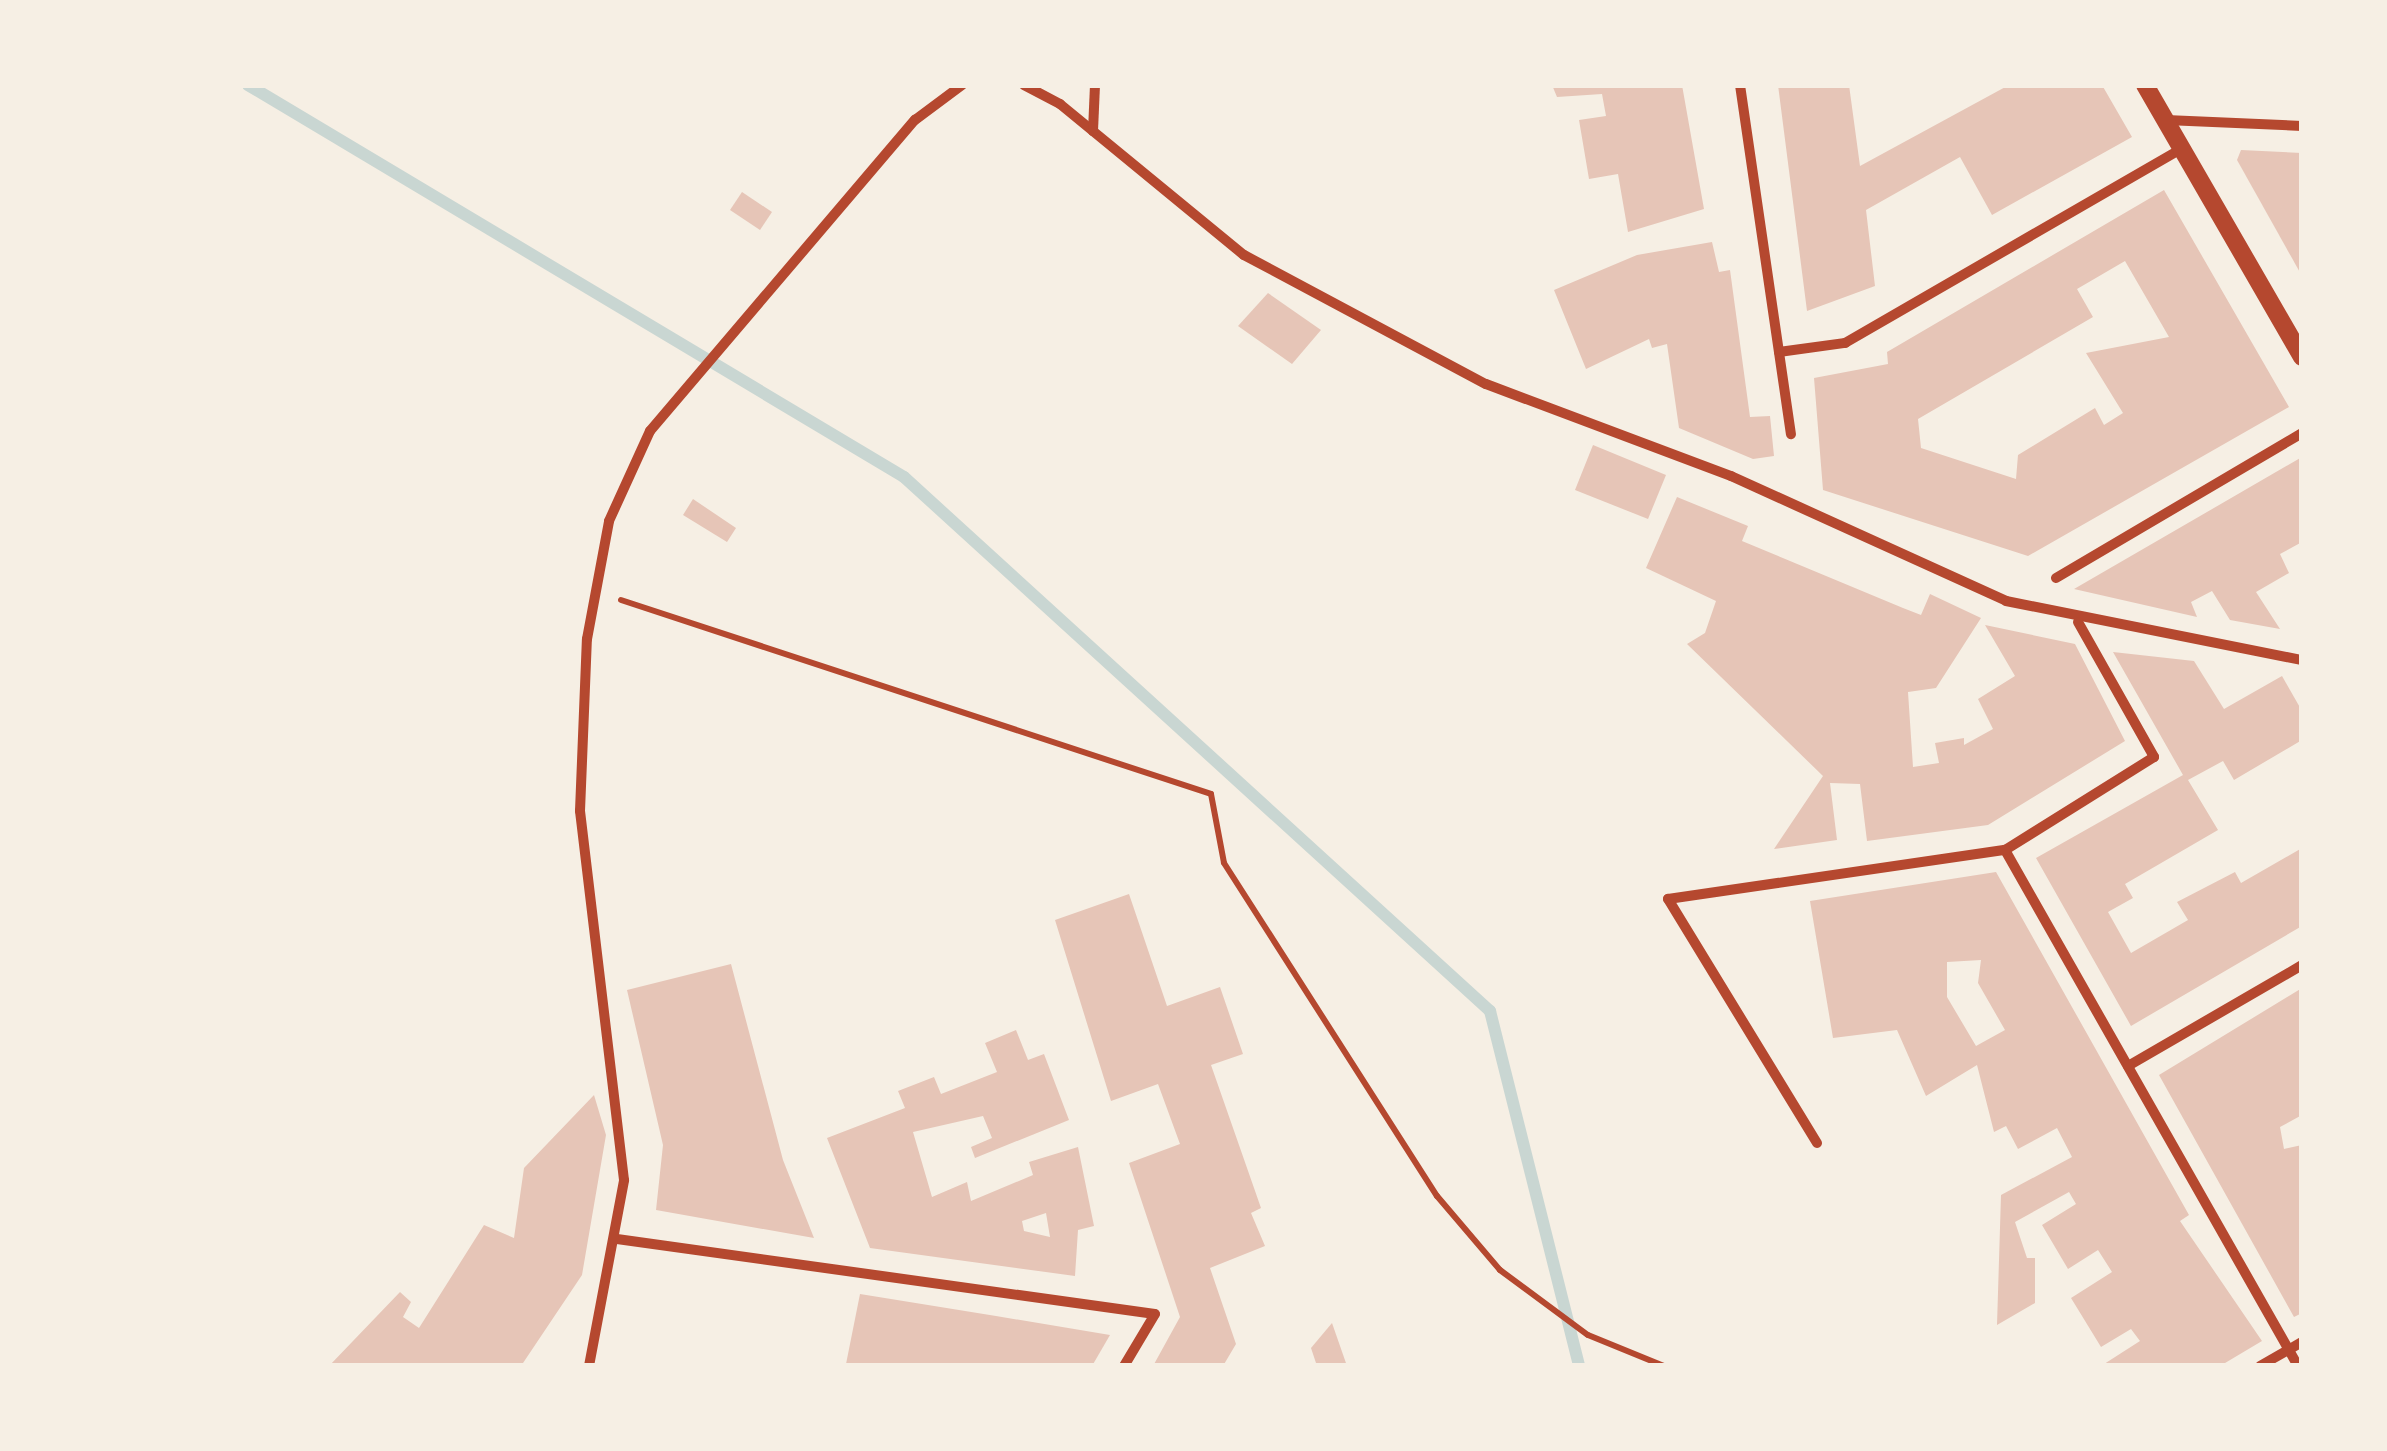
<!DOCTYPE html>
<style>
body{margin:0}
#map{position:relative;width:2387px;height:1451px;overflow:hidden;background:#f6efe4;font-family:"PT Sans",sans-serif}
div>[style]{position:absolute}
.stream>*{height:12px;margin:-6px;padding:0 6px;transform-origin:6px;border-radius:6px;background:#c9d6d2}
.building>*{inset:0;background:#e6c5b7}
.path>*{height:6px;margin:-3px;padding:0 3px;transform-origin:3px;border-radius:3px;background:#b5482f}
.minor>*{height:10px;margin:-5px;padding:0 5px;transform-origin:5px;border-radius:5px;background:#b5482f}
.tertiary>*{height:18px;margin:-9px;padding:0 9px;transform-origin:9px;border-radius:9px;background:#b5482f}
span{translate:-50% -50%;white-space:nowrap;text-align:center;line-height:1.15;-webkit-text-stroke:8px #f6efe4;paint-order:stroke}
.frame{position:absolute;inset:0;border:88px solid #f6efe4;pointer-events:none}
</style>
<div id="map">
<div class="stream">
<div style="left:248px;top:85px;width:764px;rotate:30.86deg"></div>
<div style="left:904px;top:477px;width:793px;rotate:42.34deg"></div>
<div style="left:1490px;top:1011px;width:366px;rotate:75.9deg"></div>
</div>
<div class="building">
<div style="clip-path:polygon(1552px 85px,1682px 85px,1704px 209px,1628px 232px,1618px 174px,1589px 179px,1579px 120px,1606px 116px,1602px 94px,1557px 97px)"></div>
<div style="clip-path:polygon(1778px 85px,1849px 85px,1860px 166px,2009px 85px,2102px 85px,2132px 137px,1992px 215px,1960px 157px,1866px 210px,1875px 286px,1807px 311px)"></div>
<div style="clip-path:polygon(2241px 150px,2302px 153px,2302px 276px,2237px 160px)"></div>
<div style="clip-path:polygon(evenodd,2164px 190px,2289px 407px,2028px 556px,1823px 490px,1814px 378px,1888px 364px,1887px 352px,2164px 190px,2125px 261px,2169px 337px,2086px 353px,2123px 413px,2104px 425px,2095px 408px,2018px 455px,2016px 479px,1921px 448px,1918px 419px,2093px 317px,2077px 289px,2125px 261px)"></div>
<div style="clip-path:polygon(742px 192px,772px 212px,760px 230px,730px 210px)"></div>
<div style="clip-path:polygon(1712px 242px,1719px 272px,1730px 270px,1750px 417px,1770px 416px,1774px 456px,1753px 459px,1679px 428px,1667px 344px,1652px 348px,1649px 339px,1586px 369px,1554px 290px,1637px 255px)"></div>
<div style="clip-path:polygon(1268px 293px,1321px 330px,1292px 364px,1238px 326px)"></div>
<div style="clip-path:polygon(1593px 445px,1666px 475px,1648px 519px,1575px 490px)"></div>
<div style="clip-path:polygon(2302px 457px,2302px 542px,2280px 554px,2289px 573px,2256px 592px,2280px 629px,2230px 620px,2212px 591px,2191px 602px,2197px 617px,2074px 589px)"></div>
<div style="clip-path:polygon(1677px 497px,1748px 526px,1742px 541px,1903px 608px,1921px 615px,1930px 594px,1981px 618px,1936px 688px,1908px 692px,1913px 767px,1939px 763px,1935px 743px,1964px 738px,1964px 745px,1993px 729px,1978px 699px,2015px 676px,1985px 625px,2075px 644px,2125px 741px,1988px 825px,1867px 841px,1860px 784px,1830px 783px,1837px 840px,1774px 849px,1823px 776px,1687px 644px,1705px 633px,1716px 601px,1646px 568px)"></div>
<div style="clip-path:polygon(693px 499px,736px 528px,727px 542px,683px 515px)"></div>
<div style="clip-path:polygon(2113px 652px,2194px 661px,2224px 709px,2282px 676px,2302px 711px,2302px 740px,2234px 780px,2223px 761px,2188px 780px,2218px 830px,2125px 884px,2133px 898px,2108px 912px,2131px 953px,2188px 920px,2177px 902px,2235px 872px,2241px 883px,2302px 848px,2302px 926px,2131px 1026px,2036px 858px,2183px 775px)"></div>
<div style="clip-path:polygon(evenodd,1996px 872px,2189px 1215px,2180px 1221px,2262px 1341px,2220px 1366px,2101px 1366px,2140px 1341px,2131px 1329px,2101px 1347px,2071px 1298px,2112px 1272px,2098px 1250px,2068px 1269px,2042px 1225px,2076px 1204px,2069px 1192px,2015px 1222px,2027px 1258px,2035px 1258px,2035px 1303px,1997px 1325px,2001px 1195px,2072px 1157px,2057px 1128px,2018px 1149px,2006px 1126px,1994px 1132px,1977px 1065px,1926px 1096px,1897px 1030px,1833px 1038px,1810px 901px,1996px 872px,1981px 960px,1978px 983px,2005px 1030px,1976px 1046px,1947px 997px,1947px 962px,1981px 960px)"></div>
<div style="clip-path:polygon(1129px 894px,1167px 1006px,1220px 987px,1243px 1054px,1211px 1065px,1261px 1208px,1251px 1213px,1265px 1246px,1210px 1268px,1236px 1344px,1223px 1366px,1153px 1366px,1180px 1317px,1129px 1163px,1180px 1144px,1158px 1084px,1111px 1101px,1055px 920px)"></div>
<div style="clip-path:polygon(731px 964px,783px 1160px,814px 1238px,656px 1210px,663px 1145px,627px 990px)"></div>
<div style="clip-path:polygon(2302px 988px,2302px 1115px,2280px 1127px,2284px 1149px,2302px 1145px,2302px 1313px,2294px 1317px,2159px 1075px)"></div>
<div style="clip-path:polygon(evenodd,1016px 1030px,1028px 1060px,1044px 1054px,1069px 1120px,975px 1158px,971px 1147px,992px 1138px,983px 1116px,913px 1132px,932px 1197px,967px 1182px,971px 1201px,1033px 1175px,1029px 1162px,1078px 1147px,1094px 1226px,1078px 1230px,1075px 1276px,870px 1248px,827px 1138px,905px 1108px,898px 1091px,934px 1077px,941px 1094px,997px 1072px,985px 1043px,1016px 1030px,1046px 1213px,1050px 1237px,1024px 1231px,1022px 1221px,1046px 1213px)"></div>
<div style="clip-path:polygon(594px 1095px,606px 1135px,582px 1275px,521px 1366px,329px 1366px,400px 1292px,411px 1302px,403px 1317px,419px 1328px,484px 1225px,514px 1238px,524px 1168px)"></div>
<div style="clip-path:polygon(860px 1294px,996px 1316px,1110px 1335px,1092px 1366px,858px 1366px,846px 1364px)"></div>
<div style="clip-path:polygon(1332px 1323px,1347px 1366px,1317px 1366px,1311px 1348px)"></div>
</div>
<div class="path">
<div style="left:621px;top:600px;width:621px;rotate:18.2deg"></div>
<div style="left:1211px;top:794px;width:70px;rotate:79.3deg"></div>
<div style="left:1224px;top:863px;width:395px;rotate:57.4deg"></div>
<div style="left:1437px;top:1196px;width:97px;rotate:49.6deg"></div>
<div style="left:1500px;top:1270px;width:109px;rotate:36.5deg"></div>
<div style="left:1588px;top:1335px;width:82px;rotate:22.2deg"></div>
</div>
<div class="minor">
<div style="left:1024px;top:85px;width:41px;rotate:27.8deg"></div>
<div style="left:1060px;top:104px;width:238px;rotate:39.4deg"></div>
<div style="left:1244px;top:255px;width:274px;rotate:28.1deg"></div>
<div style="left:1486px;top:384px;width:262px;rotate:20.6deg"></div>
<div style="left:1731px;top:476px;width:302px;rotate:24.4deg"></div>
<div style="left:2006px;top:601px;width:302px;rotate:11.3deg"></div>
<div style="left:1740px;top:85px;width:353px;rotate:81.7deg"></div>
<div style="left:2166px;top:120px;width:136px;rotate:2.5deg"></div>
<div style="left:1093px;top:131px;width:46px;rotate:-87.5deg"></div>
<div style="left:1779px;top:352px;width:67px;rotate:-7.8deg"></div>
<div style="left:1845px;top:343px;width:388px;rotate:-30deg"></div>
<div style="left:2056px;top:578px;width:286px;rotate:-30.5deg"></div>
<div style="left:2078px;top:622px;width:155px;rotate:60.6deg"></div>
<div style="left:2154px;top:757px;width:176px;rotate:148deg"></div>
<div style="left:2005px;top:850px;width:593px;rotate:60.41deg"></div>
<div style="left:2128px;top:1066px;width:201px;rotate:-30.1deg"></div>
<div style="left:1817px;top:1143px;width:286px;rotate:-121.4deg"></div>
<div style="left:1668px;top:899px;width:341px;rotate:-8.3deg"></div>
<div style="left:617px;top:1239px;width:543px;rotate:7.94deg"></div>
<div style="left:1155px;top:1314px;width:61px;rotate:120.8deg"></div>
<div style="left:589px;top:1366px;width:189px;rotate:-79.3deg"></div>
<div style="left:624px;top:1180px;width:372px;rotate:-96.8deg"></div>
<div style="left:580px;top:811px;width:172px;rotate:-87.7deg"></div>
<div style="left:587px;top:639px;width:120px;rotate:-79.4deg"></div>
<div style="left:609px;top:521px;width:99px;rotate:-65.5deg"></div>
<div style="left:650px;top:431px;width:409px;rotate:-49.6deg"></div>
<div style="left:915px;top:120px;width:59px;rotate:-36.7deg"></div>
<div style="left:2260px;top:1366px;width:48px;rotate:-29.7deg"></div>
</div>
<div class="tertiary">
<div style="left:2145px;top:85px;width:314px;rotate:60deg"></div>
</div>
<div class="frame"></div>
</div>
